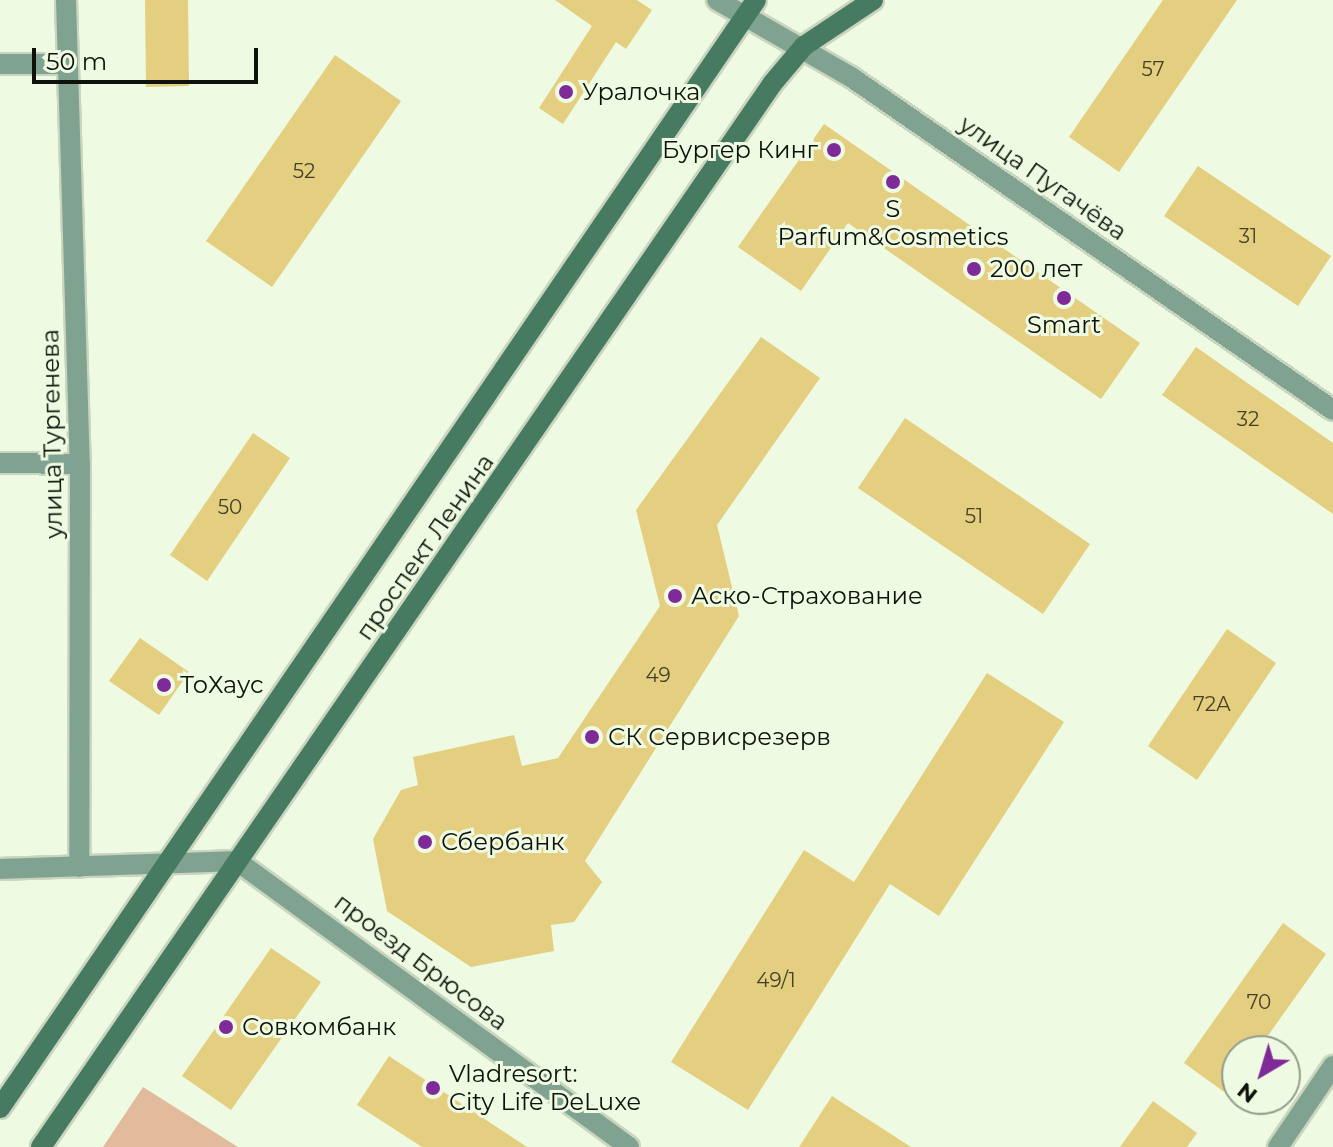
<!DOCTYPE html>
<meta charset="utf-8">
<style>
body{margin:0}
#map{position:relative;width:1333px;height:1147px;overflow:hidden;background:#eefae2;font-family:Montserrat,sans-serif}
div>[style]{position:absolute}
.green>*{inset:0;background:#e2bb9d}
.building>*{inset:0;background:#e4ce80}
.roads{filter:drop-shadow(2px 0 #cad5bf) drop-shadow(-2px 0 #cad5bf) drop-shadow(0 2px #cad5bf) drop-shadow(0 -2px #cad5bf)}
.street>*{height:20px;margin:-10px;padding:0 10px;transform-origin:10px;border-radius:10px;background:#80a391}
.secondary>*{height:20px;margin:-10px;padding:0 10px;transform-origin:10px;border-radius:10px;background:#467b62}
.dots>*{width:22px;height:22px;translate:-50% -50%;box-sizing:border-box;border:4px solid #eefae2;border-radius:50%}
span{translate:-50% -50%;white-space:nowrap;text-align:center;line-height:1.15;-webkit-text-stroke:6px #eefae2;paint-order:stroke}
.number-label{font-size:20px;color:#444128}
.number-label span{-webkit-text-stroke-width:0}
.poi-label{font-size:24px;color:#0e120a}
.left{translate:0 -50%;text-align:left}
.right{translate:-100% -50%;text-align:right}
.street-label{font-size:24px;color:#0e120a}
.north{position:absolute;left:1221px;top:1035px;width:80px;height:80px;box-sizing:border-box;background:#eefae2;border:2px solid #949d8c;border-radius:50%;rotate:218deg;font-size:22px;font-weight:700;line-height:32px;text-align:center;color:#0e120a}
.north::after{content:'';display:block;margin:auto;width:28px;height:36px;background:#7e2a99;clip-path:polygon(50% 0,100% 100%,50% 72%,0 100%)}
.scale{position:absolute;left:32px;top:48px;width:226px;height:36px;box-sizing:border-box;border:4px solid #0e120a;border-top:0;padding-left:10px;font-size:24px;line-height:28px;white-space:nowrap;color:#0e120a;-webkit-text-stroke:6px #eefae2;paint-order:stroke}
</style>
<div id="map">
<div class="green">
<div style="clip-path:polygon(143px 1087px,238px 1147px,103px 1147px)"></div>
</div>
<div class="building">
<div style="clip-path:polygon(145px 0,188px 0,189px 86px,146px 87px)"></div>
<div style="clip-path:polygon(555px 0,637px 0,652px 10px,626px 49px,616px 42px,563px 124px,539px 108px,592px 26px)"></div>
<div style="clip-path:polygon(1163px 0,1237px 0,1119px 172px,1069px 137px)"></div>
<div style="clip-path:polygon(335px 55px,401px 101px,272px 287px,206px 241px)"></div>
<div style="clip-path:polygon(824px 124px,1140px 343px,1101px 399px,848px 223px,801px 291px,738px 247px)"></div>
<div style="clip-path:polygon(1198px 166px,1331px 256px,1298px 306px,1164px 216px)"></div>
<div style="clip-path:polygon(761px 337px,820px 378px,717px 525px,739px 616px,585px 861px,602px 882px,574px 922px,551px 925px,554px 951px,471px 967px,387px 911px,373px 839px,401px 790px,418px 785px,413px 757px,514px 735px,522px 766px,558px 758px,660px 606px,636px 510px)"></div>
<div style="clip-path:polygon(1196px 347px,1333px 443px,1333px 514px,1162px 395px)"></div>
<div style="clip-path:polygon(905px 418px,1090px 544px,1043px 614px,858px 488px)"></div>
<div style="clip-path:polygon(253px 433px,290px 458px,207px 581px,170px 555px)"></div>
<div style="clip-path:polygon(1227px 629px,1276px 663px,1197px 780px,1148px 746px)"></div>
<div style="clip-path:polygon(140px 638px,189px 672px,159px 715px,109px 681px)"></div>
<div style="clip-path:polygon(987px 673px,1064px 722px,939px 916px,890px 884px,748px 1110px,671px 1062px,804px 850px,854px 882px)"></div>
<div style="clip-path:polygon(1283px 923px,1326px 954px,1257px 1051px,1237px 1051px,1237px 1079px,1227px 1094px,1184px 1063px)"></div>
<div style="clip-path:polygon(271px 948px,321px 982px,231px 1110px,182px 1076px)"></div>
<div style="clip-path:polygon(389px 1056px,527px 1147px,422px 1147px,357px 1105px)"></div>
<div style="clip-path:polygon(832px 1096px,911px 1147px,799px 1147px)"></div>
<div style="clip-path:polygon(1153px 1101px,1197px 1133px,1187px 1147px,1120px 1147px)"></div>
</div>
<div class="roads">
<div class="street">
<div style="left:66px;top:0;width:464px;rotate:88.3deg"></div>
<div style="left:80px;top:464px;width:403px;rotate:90.1deg"></div>
<div style="left:717px;top:0;width:155px;rotate:29.9deg"></div>
<div style="left:851px;top:77px;width:586px;rotate:34.64deg"></div>
<div style="left:0;top:64px;width:66px"></div>
<div style="left:0;top:463px;width:80px;rotate:0.7deg"></div>
<div style="left:0;top:869px;width:237px;rotate:-1.9deg"></div>
<div style="left:237px;top:861px;width:485px;rotate:36.1deg"></div>
<div style="left:1278px;top:1147px;width:98px;rotate:-55.8deg"></div>
</div>
<div class="secondary">
<div style="left:0;top:1108px;width:1341px;rotate:-55.69deg"></div>
<div style="left:41px;top:1147px;width:1290px;rotate:-55.48deg"></div>
<div style="left:772px;top:84px;width:50px;rotate:-49.9deg"></div>
<div style="left:804px;top:46px;width:83px;rotate:-33.7deg"></div>
</div>
</div>
<div class="dots">
<div style="left:566px;top:92px;background:#7e2a99"></div>
<div style="left:834px;top:150px;background:#7e2a99"></div>
<div style="left:893px;top:182px;background:#7e2a99"></div>
<div style="left:974px;top:269px;background:#7e2a99"></div>
<div style="left:1064px;top:298px;background:#7e2a99"></div>
<div style="left:675px;top:596px;background:#7e2a99"></div>
<div style="left:164px;top:685px;background:#7e2a99"></div>
<div style="left:592px;top:737px;background:#7e2a99"></div>
<div style="left:425px;top:842px;background:#7e2a99"></div>
<div style="left:226px;top:1027px;background:#7e2a99"></div>
<div style="left:433px;top:1088px;background:#7e2a99"></div>
</div>
<div class="number-label">
<span style="left:1153px;top:69px">57</span>
<span style="left:304px;top:171px">52</span>
<span style="left:1248px;top:236px">31</span>
<span style="left:1248px;top:419px">32</span>
<span style="left:230px;top:507px">50</span>
<span style="left:974px;top:516px">51</span>
<span style="left:658px;top:675px">49</span>
<span style="left:1212px;top:704px">72А</span>
<span style="left:776px;top:980px">49/1</span>
<span style="left:1259px;top:1002px">70</span>
</div>
<div class="poi-label">
<span class="left" style="left:582px;top:92px">Уралочка</span>
<span class="right" style="left:818px;top:150px">Бургер Кинг</span>
<span style="left:893px;top:223px">S<br>Parfum&amp;Cosmetics</span>
<span class="left" style="left:990px;top:269px">200 лет</span>
<span style="left:1064px;top:325px">Smart</span>
<span class="left" style="left:691px;top:596px">Аско-Страхование</span>
<span class="left" style="left:180px;top:685px">ТоХаус</span>
<span class="left" style="left:608px;top:737px">СК Сервисрезерв</span>
<span class="left" style="left:441px;top:842px">Сбербанк</span>
<span class="left" style="left:242px;top:1027px">Совкомбанк</span>
<span class="left" style="left:449px;top:1088px">Vladresort:<br>City Life DeLuxe</span>
</div>
<div class="street-label">
<span style="left:1043px;top:178px;rotate:35deg">улица Пугачёва</span>
<span style="left:52px;top:434px;rotate:-91deg">улица Тургенева</span>
<span style="left:425px;top:547px;rotate:-55deg">проспект Ленина</span>
<span style="left:421px;top:962px;rotate:37deg">проезд Брюсова</span>
</div>
<div class="north">N</div>
<div class="scale">50 m</div>
</div>
